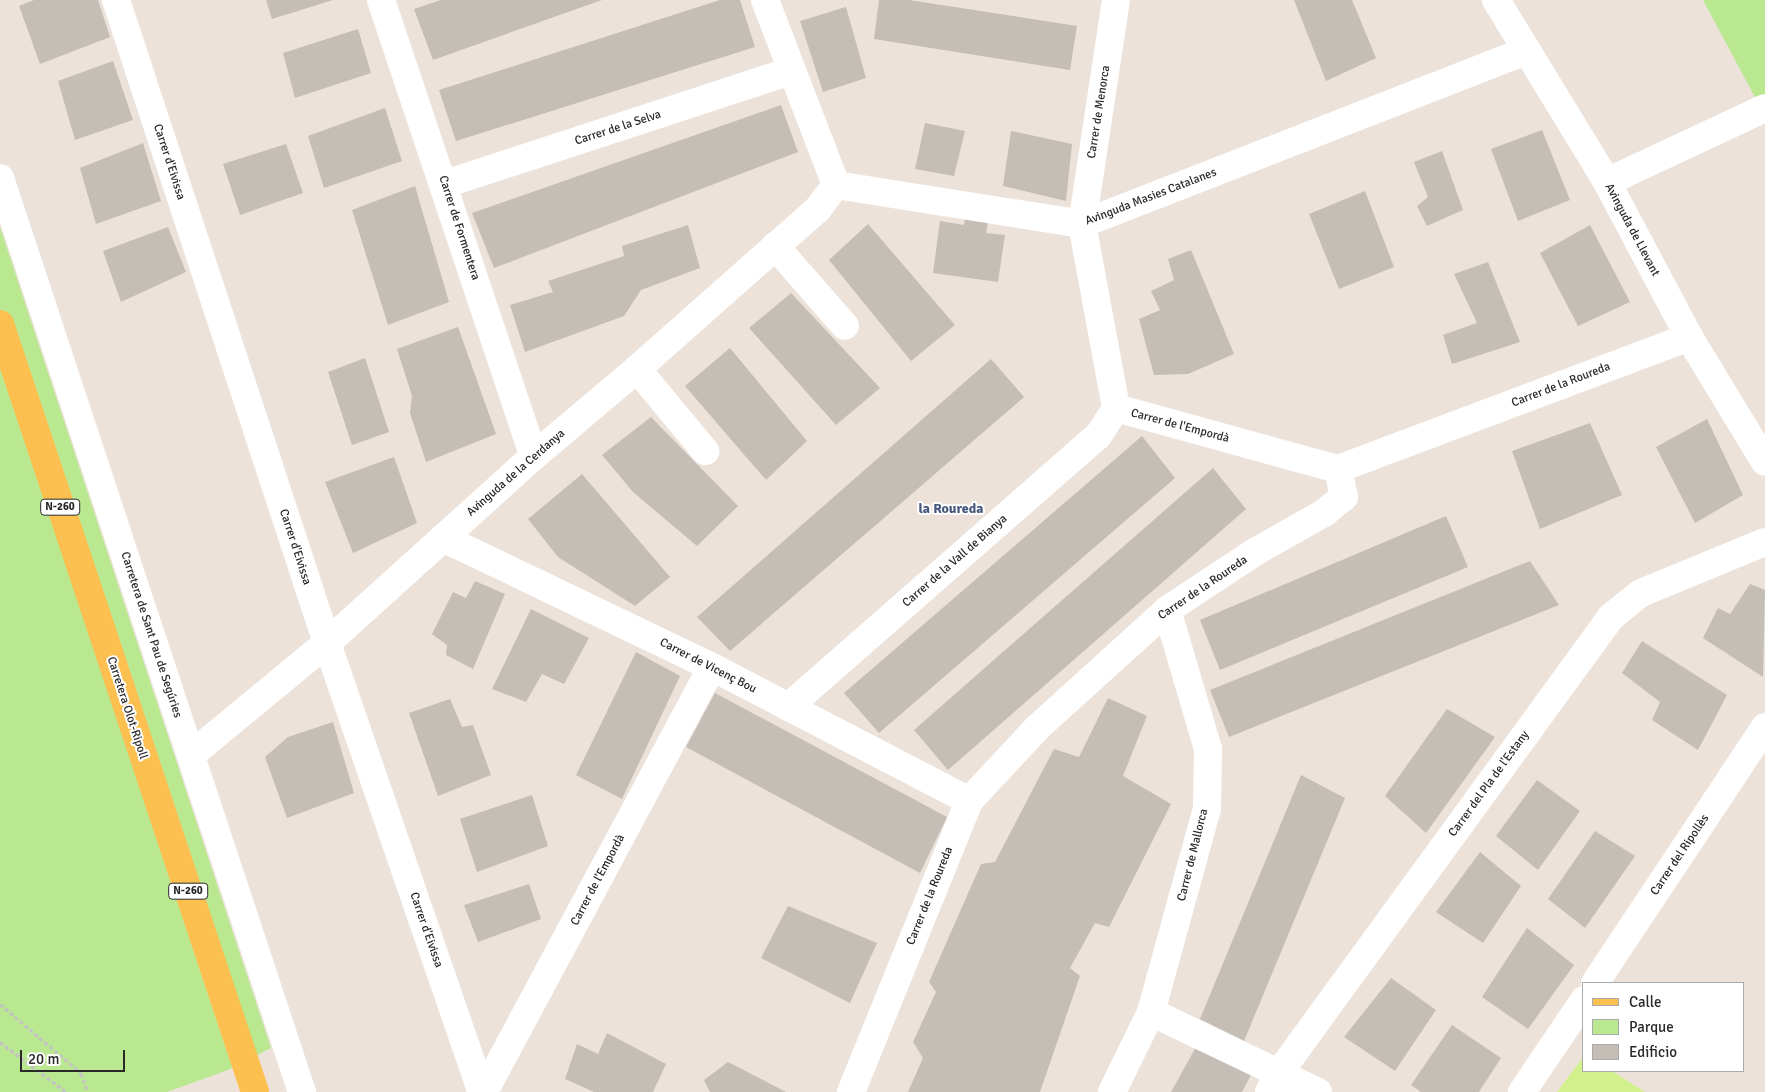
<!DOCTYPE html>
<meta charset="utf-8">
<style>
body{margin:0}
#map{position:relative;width:1765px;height:1092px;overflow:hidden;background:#ede2da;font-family:Signika,sans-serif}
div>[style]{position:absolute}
.green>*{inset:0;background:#b9e891}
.pitch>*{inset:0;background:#d2f18c}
.building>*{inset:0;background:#c4beb6}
.path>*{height:3px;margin-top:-1.5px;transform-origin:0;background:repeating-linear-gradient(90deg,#c3c3c3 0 4px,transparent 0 6.5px)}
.minor>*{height:28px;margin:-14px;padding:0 14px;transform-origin:14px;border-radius:14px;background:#fff}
.major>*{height:28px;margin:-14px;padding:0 14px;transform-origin:14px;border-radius:14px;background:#fcc050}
span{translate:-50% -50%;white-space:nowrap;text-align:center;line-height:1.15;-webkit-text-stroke:4px #fff;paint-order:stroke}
.shield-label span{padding:1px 4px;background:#fff;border:1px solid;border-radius:4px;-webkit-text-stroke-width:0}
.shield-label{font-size:11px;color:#292929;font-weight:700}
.street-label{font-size:12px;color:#292929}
.neighbourhood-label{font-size:14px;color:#46577e;font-weight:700}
.legend{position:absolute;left:1582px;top:982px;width:162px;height:90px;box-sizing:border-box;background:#fff;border:1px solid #a9a9a9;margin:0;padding:6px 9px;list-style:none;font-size:15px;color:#292929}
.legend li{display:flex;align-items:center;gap:10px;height:25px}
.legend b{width:25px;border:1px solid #a9a9a9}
.scale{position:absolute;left:20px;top:1050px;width:105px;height:22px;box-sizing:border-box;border:2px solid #292929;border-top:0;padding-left:6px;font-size:15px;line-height:18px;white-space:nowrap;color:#292929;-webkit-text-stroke:4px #fff;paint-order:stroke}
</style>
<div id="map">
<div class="green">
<div style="clip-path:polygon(1703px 0,1765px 0,1765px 116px)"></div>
<div style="clip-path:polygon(0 227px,271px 1048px,228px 1070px,167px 1092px,0 1092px)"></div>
</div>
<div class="pitch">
<div style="clip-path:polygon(1584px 1056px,1584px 1071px,1612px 1071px,1645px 1092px,1557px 1092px)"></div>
</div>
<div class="building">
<div style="clip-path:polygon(34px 0,98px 0,110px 37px,40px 64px,19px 6px)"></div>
<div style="clip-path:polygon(266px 0,333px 0,272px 19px)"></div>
<div style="clip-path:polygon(441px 0,602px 0,433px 60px,414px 9px)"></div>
<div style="clip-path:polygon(720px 0,740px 0,755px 47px,456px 141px,439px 90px)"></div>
<div style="clip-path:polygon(879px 0,909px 0,1077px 26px,1070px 70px,874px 39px)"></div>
<div style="clip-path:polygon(1294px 0,1352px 0,1376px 58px,1326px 81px)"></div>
<div style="clip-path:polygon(846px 7px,866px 78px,823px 92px,800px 21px)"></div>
<div style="clip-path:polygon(358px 29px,371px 73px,295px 98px,283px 53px)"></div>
<div style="clip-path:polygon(113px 61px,133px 120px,75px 140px,58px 81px)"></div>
<div style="clip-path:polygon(781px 105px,798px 152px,494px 268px,472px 213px)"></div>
<div style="clip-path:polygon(385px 108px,402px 161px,324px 188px,308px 136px)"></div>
<div style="clip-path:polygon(925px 123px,965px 131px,954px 176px,915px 169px)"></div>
<div style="clip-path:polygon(1542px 130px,1570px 200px,1518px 221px,1491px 149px)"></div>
<div style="clip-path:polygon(1011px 131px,1072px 144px,1066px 201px,1003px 186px)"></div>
<div style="clip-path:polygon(143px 143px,161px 201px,96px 224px,80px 168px)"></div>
<div style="clip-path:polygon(286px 144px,303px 193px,240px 215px,223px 164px)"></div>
<div style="clip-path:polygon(1442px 151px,1463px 210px,1427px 226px,1417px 206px,1428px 197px,1414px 162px)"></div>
<div style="clip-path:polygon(415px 186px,449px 302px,388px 325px,352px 210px)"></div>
<div style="clip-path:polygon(1365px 191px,1394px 267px,1339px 289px,1309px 214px)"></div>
<div style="clip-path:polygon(965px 218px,988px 221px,986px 233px,1005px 235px,998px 282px,933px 273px,940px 221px,964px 225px)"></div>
<div style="clip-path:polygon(868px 224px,955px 325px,911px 361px,829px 260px)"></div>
<div style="clip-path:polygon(688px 225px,700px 268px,641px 290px,624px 316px,525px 352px,510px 305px,553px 292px,548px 281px,624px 256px,622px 246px)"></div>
<div style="clip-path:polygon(1590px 225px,1630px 302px,1578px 326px,1540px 253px)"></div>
<div style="clip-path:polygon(168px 227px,186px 272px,121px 302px,103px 251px)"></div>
<div style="clip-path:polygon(1191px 250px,1234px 354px,1188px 374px,1154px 375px,1139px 319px,1160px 310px,1151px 291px,1174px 280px,1168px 259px)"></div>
<div style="clip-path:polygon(1488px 262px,1520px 342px,1452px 364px,1443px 335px,1477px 323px,1454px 274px)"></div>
<div style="clip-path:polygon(791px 293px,880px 388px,836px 425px,749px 328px)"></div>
<div style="clip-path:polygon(458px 327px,496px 434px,426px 462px,410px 413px,412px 396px,397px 349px)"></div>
<div style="clip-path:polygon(730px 348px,807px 441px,766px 480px,685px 386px)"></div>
<div style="clip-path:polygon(365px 358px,389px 432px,352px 445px,328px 372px)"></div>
<div style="clip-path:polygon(991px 359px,1024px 397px,730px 651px,697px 617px)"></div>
<div style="clip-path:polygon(651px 417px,738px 506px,697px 546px,633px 492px,602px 455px)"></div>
<div style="clip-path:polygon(1707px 419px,1743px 495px,1695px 523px,1656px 447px)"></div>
<div style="clip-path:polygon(1590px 423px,1622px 495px,1540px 529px,1512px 451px)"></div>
<div style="clip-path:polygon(1142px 436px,1175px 478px,879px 733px,844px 693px)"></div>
<div style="clip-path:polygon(394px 457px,417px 523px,353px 553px,325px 482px)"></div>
<div style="clip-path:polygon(1213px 468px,1246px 509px,948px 770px,914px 730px)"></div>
<div style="clip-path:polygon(582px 474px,670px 577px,635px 606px,558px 557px,528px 519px)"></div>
<div style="clip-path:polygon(1446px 516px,1468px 567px,1220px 670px,1200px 620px)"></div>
<div style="clip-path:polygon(1530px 561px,1559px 605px,1229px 737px,1210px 690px)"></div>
<div style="clip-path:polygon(475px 581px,505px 594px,473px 669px,446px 655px,447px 645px,432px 634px,453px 592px,466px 598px)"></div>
<div style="clip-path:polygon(1750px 584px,1765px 590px,1763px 677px,1703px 638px,1718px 608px,1730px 614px)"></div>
<div style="clip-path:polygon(531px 609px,589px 638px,564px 684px,542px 674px,526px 702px,492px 689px)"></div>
<div style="clip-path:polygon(1642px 641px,1727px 695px,1698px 750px,1652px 720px,1660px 702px,1622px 673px)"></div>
<div style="clip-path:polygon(636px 652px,680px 676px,622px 799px,576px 775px)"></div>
<div style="clip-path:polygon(715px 693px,947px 817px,920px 873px,686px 747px)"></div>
<div style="clip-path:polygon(1108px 698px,1147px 716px,1123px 776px,1171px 804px,1109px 927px,1095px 923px,1070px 968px,1080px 976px,1040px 1092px,908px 1092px,923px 1058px,913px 1042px,936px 992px,929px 982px,981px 864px,995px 862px,1054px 749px,1079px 757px)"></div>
<div style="clip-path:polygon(450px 699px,462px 727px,473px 725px,491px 775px,438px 796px,409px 713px)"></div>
<div style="clip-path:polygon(1447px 709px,1495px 737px,1426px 833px,1385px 796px)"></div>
<div style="clip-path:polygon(333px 722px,354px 793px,287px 818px,265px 757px,288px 737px)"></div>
<div style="clip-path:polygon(1301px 775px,1345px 798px,1244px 1041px,1200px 1019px)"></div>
<div style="clip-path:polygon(1537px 780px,1580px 811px,1538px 870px,1496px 836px)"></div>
<div style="clip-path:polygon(532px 795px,548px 846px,477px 872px,460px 819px)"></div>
<div style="clip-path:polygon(1595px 831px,1635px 856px,1585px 928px,1548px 899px)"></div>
<div style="clip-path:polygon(1480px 852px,1521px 886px,1483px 943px,1436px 912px)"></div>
<div style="clip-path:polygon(529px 884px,541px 919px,478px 942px,464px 905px)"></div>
<div style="clip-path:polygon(788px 906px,877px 943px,850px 1003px,761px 958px)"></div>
<div style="clip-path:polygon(1527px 928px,1574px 965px,1528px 1029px,1482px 997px)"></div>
<div style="clip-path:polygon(1391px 978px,1436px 1010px,1395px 1071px,1344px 1037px)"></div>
<div style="clip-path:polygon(1452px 1025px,1501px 1058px,1479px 1092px,1421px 1092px,1411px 1085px)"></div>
<div style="clip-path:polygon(607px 1033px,666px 1064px,653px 1092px,594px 1092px,565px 1079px,577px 1044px,598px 1054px)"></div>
<div style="clip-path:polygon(1197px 1045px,1251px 1075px,1242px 1092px,1171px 1092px)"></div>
<div style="clip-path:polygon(728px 1062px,786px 1092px,710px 1092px,704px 1080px)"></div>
</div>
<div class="path">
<div style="left:0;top:1004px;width:106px;rotate:40.4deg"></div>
<div style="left:81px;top:1073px;width:20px;rotate:70deg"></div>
<div style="left:0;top:1042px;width:83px;rotate:37.1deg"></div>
</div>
<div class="minor">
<div style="left:116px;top:0;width:677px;rotate:71.83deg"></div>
<div style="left:327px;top:643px;width:475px;rotate:71deg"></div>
<div style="left:381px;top:0;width:481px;rotate:71.5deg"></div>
<div style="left:765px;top:0;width:198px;rotate:69deg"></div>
<div style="left:836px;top:185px;width:249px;rotate:9deg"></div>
<div style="left:1082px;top:224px;width:476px;rotate:-21.3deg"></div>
<div style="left:1116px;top:0;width:227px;rotate:98.6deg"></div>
<div style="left:1082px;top:224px;width:187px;rotate:79.5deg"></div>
<div style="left:1116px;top:408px;width:230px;rotate:15.4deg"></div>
<div style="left:1496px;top:0;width:213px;rotate:58.6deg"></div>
<div style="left:1607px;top:182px;width:175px;rotate:62.1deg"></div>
<div style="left:1689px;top:337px;width:146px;rotate:58.7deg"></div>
<div style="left:0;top:178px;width:963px;rotate:71.72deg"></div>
<div style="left:1607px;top:182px;width:174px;rotate:-25.1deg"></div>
<div style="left:445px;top:184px;width:364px;rotate:-18.1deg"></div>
<div style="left:775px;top:246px;width:106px;rotate:48.8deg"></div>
<div style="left:637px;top:369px;width:107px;rotate:50.3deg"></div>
<div style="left:443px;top:538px;width:298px;rotate:25.6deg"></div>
<div style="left:712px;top:667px;width:290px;rotate:27.5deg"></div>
<div style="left:788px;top:707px;width:412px;rotate:-41.2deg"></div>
<div style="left:1098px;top:436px;width:33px;rotate:-57deg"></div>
<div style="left:191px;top:755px;width:176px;rotate:-39.5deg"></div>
<div style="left:327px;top:643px;width:279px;rotate:-42.1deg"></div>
<div style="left:534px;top:456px;width:135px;rotate:-40.2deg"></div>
<div style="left:637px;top:369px;width:240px;rotate:-41.5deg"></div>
<div style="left:817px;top:210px;width:31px;rotate:-53deg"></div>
<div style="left:1595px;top:983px;width:307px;rotate:-56.4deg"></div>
<div style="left:1151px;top:1012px;width:185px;rotate:25.6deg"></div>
<div style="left:484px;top:1092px;width:482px;rotate:-61.8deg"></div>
<div style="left:851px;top:1092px;width:314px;rotate:-67.9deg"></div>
<div style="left:969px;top:801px;width:100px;rotate:-47deg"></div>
<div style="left:1037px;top:728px;width:176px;rotate:-42.2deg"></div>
<div style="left:1167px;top:610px;width:105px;rotate:-33.4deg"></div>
<div style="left:1255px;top:552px;width:79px;rotate:-29.5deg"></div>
<div style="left:1324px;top:513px;width:26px;rotate:-39deg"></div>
<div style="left:1344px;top:497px;width:29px;rotate:-102deg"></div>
<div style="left:1338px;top:469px;width:375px;rotate:-20.6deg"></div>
<div style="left:1112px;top:1092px;width:89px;rotate:-64deg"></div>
<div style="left:1151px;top:1012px;width:211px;rotate:-74.6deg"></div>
<div style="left:1207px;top:809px;width:60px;rotate:-89deg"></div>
<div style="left:1208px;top:749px;width:145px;rotate:-106.4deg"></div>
<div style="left:1269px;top:1092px;width:21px;rotate:-62deg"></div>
<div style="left:1279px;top:1073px;width:564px;rotate:-53.94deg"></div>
<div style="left:1611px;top:617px;width:38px;rotate:-39deg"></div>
<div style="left:1641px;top:593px;width:134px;rotate:-22.4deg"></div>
<div style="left:1522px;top:1092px;width:111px;rotate:-56deg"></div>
</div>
<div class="major">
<div style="left:0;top:324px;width:809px;rotate:71.63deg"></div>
</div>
<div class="shield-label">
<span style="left:60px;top:507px">N-260</span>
<span style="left:188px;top:891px">N-260</span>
</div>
<div class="street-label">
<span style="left:1099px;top:112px;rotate:-81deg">Carrer de Menorca</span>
<span style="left:618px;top:128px;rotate:-18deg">Carrer de la Selva</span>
<span style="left:169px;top:162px;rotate:72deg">Carrer d'Eivissa</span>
<span style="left:1151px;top:197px;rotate:-21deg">Avinguda Masies Catalanes</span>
<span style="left:459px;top:228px;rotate:72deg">Carrer de Formentera</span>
<span style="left:1632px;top:230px;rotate:62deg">Avinguda de Llevant</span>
<span style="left:1561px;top:385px;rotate:-21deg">Carrer de la Roureda</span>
<span style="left:1180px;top:426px;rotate:15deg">Carrer de l'Empordà</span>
<span style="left:516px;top:473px;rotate:-41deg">Avinguda de la Cerdanya</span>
<span style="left:295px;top:547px;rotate:72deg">Carrer d'Eivissa</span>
<span style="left:955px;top:561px;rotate:-41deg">Carrer de la Vall de Bianya</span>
<span style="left:1203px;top:588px;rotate:-34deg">Carrer de la Roureda</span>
<span style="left:151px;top:635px;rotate:72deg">Carretera de Sant Pau de Segúries</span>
<span style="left:708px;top:666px;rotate:27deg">Carrer de Vicenç Bou</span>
<span style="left:127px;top:708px;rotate:72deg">Carretera Olot-Ripoll</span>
<span style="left:1489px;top:784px;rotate:-54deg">Carrer del Pla de l'Estany</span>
<span style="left:1193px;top:855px;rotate:-76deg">Carrer de Mallorca</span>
<span style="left:1680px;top:855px;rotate:-56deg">Carrer del Ripollès</span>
<span style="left:598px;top:880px;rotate:-62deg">Carrer de l'Empordà</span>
<span style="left:930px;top:896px;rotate:-68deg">Carrer de la Roureda</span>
<span style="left:426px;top:930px;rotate:71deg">Carrer d'Eivissa</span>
</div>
<div class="neighbourhood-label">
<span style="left:951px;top:509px">la Roureda</span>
</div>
<ul class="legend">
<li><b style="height:6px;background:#fcc050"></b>Calle</li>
<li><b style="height:14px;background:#b9e891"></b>Parque</li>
<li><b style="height:14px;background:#c4beb6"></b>Edificio</li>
</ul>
<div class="scale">20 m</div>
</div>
